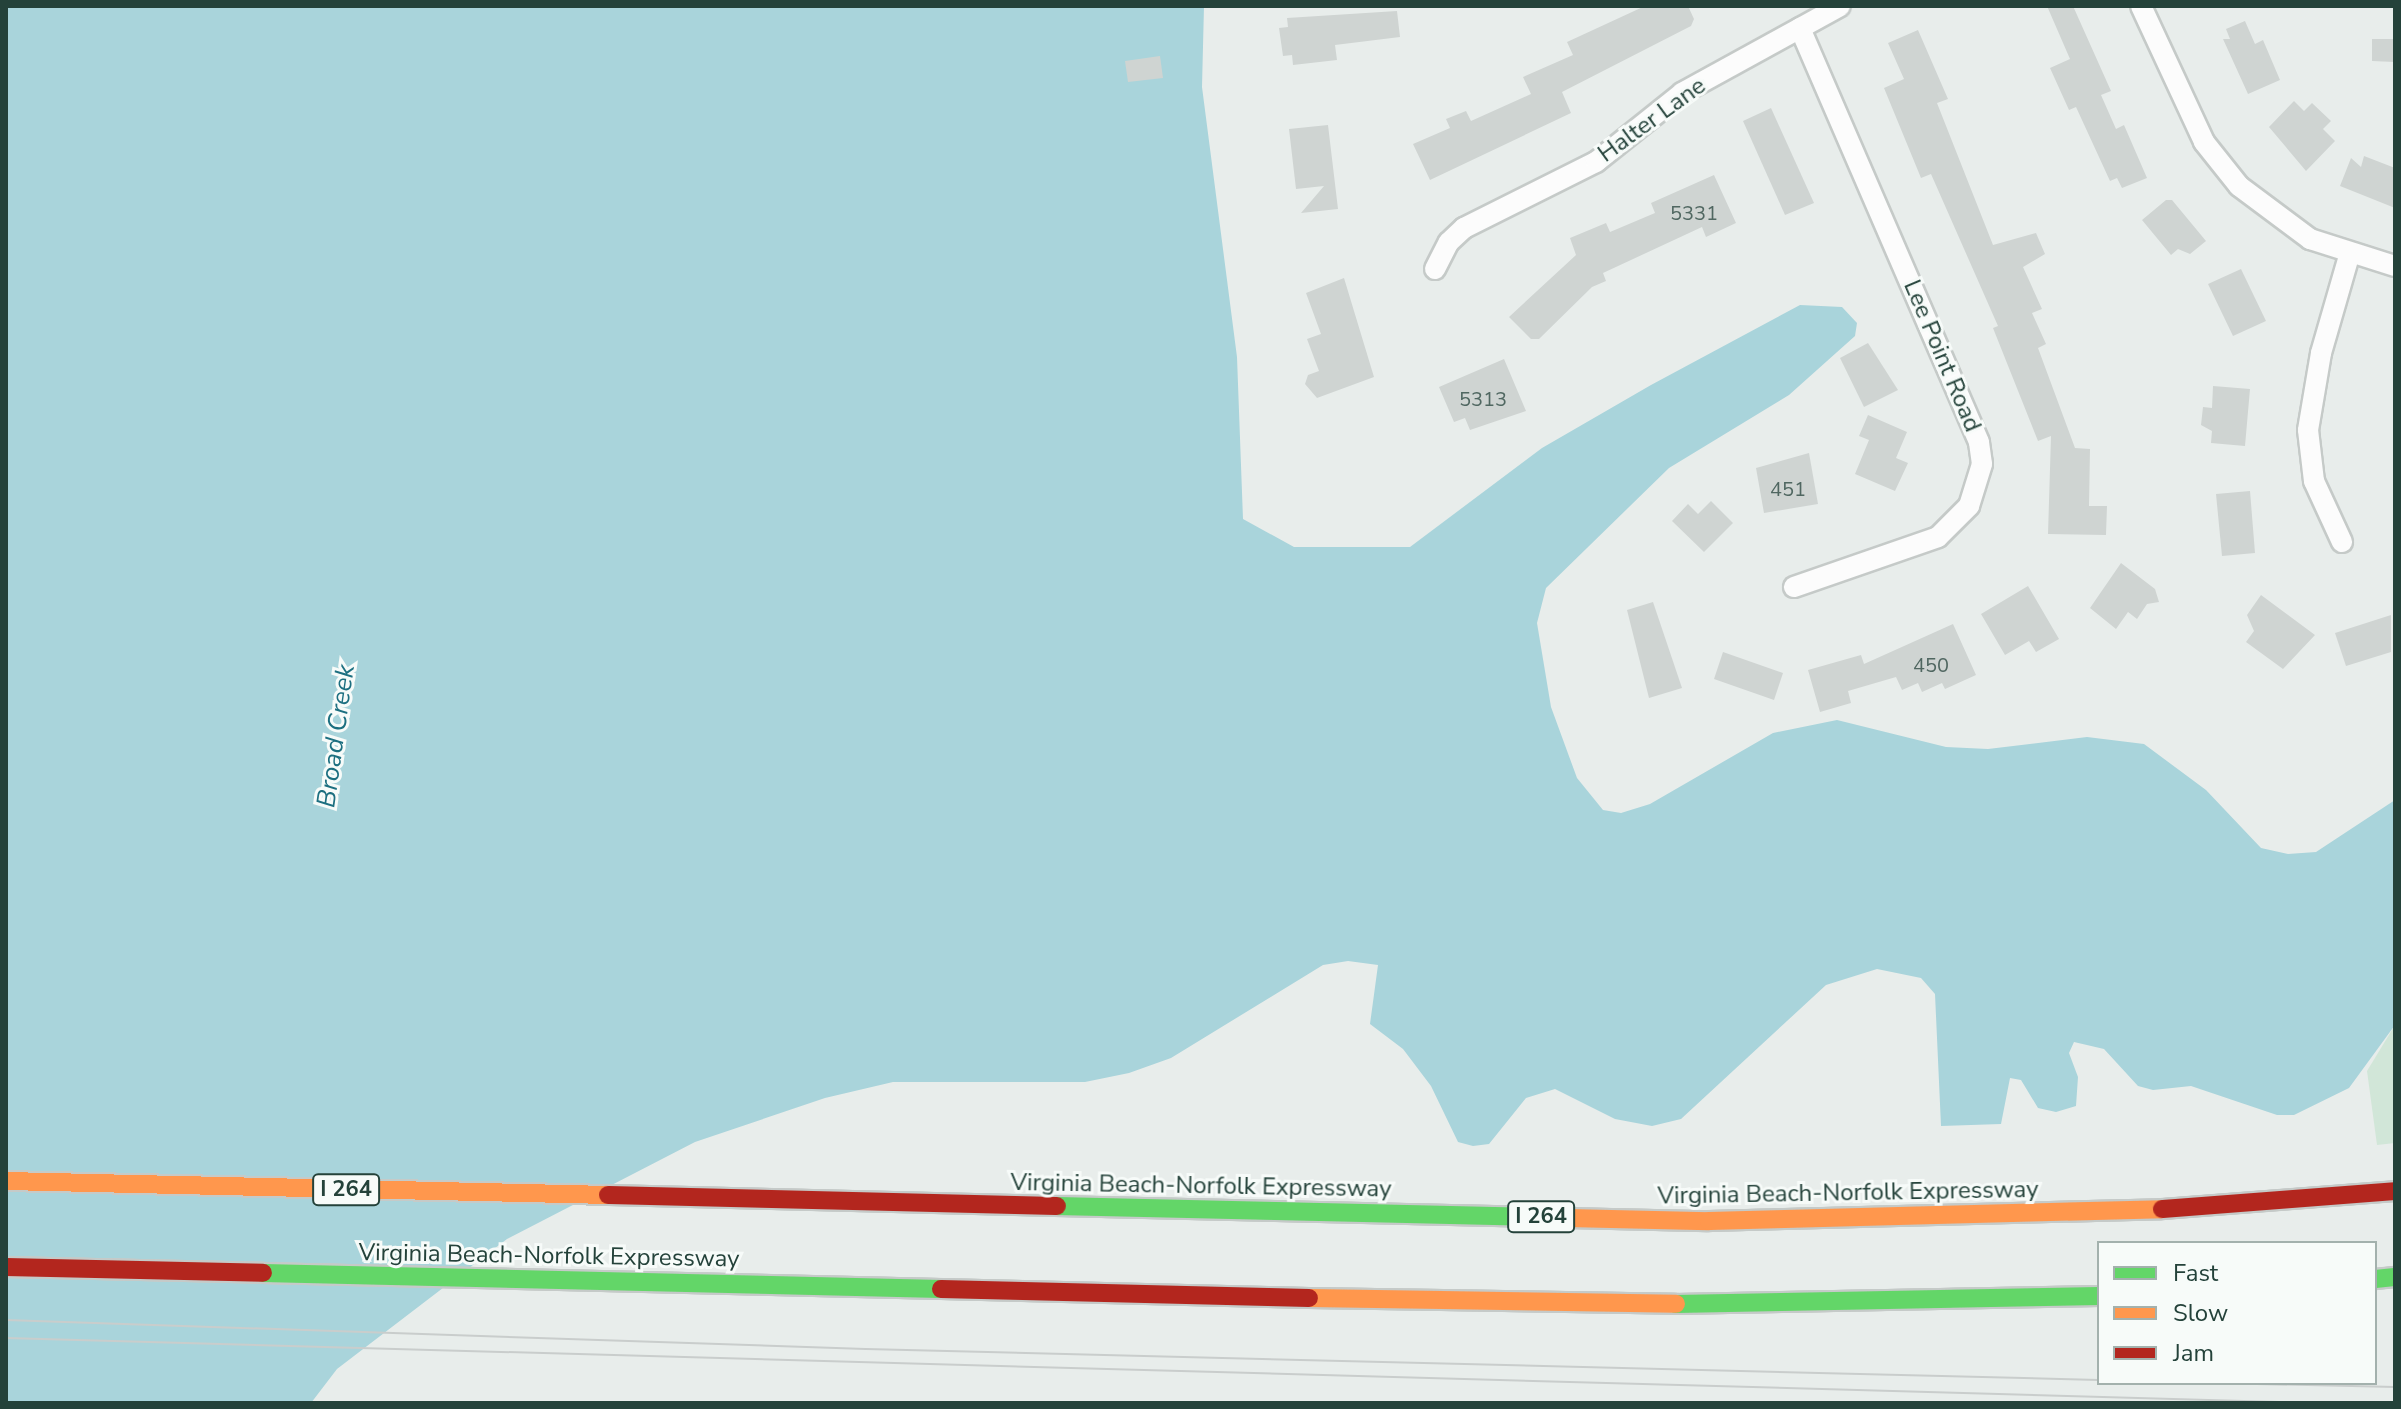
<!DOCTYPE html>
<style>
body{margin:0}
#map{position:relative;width:2401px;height:1409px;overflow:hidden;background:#e8edeb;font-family:"Nunito Sans",sans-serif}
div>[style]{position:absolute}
.green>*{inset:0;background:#d1e6d8}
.water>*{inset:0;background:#a9d4db}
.building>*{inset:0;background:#cfd4d2}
.roads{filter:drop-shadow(2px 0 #c5cac8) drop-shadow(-2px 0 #c5cac8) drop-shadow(0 2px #c5cac8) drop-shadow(0 -2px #c5cac8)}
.street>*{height:20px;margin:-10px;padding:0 10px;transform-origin:10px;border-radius:10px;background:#fcfcfc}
.fast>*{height:18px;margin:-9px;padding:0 9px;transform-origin:9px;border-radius:9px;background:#63d668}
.slow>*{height:18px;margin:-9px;padding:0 9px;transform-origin:9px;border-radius:9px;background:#ff974d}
.jam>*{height:18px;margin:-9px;padding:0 9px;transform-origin:9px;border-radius:9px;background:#b3261e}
.tram>*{height:2px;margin:-1px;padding:0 1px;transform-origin:1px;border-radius:1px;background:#c9cdcc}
span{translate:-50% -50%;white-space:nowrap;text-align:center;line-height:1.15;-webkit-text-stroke:6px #f7fbf9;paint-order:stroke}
.number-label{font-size:20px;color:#506761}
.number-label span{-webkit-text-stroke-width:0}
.shield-label span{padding:2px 6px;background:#f7fbf9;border:2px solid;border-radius:6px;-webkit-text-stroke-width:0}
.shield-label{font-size:22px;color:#24423a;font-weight:700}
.street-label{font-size:24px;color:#24423a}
.water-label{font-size:26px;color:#1c6f80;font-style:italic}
.frame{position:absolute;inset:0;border:8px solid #24423a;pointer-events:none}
.legend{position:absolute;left:2097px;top:1241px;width:280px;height:144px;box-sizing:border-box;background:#f7fbf9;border:2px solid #a3b1ad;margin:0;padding:10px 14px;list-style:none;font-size:24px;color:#24423a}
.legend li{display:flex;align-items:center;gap:16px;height:40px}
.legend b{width:40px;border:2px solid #a3b1ad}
</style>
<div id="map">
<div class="green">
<div style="clip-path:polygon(2395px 1025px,2395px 1143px,2377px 1145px,2367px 1071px)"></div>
</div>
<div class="water">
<div style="clip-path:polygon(6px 6px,1204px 6px,1202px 87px,1237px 357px,1243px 519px,1294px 547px,1410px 547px,1542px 448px,1651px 385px,1800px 305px,1842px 307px,1857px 323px,1855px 336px,1789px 395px,1669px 468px,1546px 588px,1537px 623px,1551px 707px,1577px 778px,1603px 810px,1621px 813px,1650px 804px,1773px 733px,1837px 720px,1946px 747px,1988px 749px,2087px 737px,2144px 744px,2206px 790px,2261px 848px,2288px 854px,2316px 852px,2395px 800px,2395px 1025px,2349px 1088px,2294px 1115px,2277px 1115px,2191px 1086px,2153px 1090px,2138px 1086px,2104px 1049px,2074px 1042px,2069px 1053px,2078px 1077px,2076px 1106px,2056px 1112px,2038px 1108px,2021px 1080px,2010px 1078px,2001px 1124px,1941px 1126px,1935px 994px,1921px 978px,1877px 969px,1826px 985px,1681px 1119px,1652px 1126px,1615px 1119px,1555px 1089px,1526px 1098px,1489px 1144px,1473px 1146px,1458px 1142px,1431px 1086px,1403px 1049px,1370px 1024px,1378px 965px,1348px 961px,1323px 965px,1171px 1058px,1129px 1073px,1085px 1082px,893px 1082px,825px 1098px,695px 1142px,507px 1239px,337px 1369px,311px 1403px,6px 1403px)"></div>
</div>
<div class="building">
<div style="clip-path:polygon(1645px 6px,1688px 6px,1694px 19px,1691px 26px,1562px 92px,1571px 113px,1430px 180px,1413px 144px,1450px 128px,1446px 119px,1466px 111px,1471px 121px,1531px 94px,1523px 77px,1573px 55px,1567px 42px)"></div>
<div style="clip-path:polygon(2047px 6px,2073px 6px,2111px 91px,2101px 95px,2116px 129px,2124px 125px,2147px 178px,2122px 188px,2117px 178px,2110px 181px,2076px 107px,2069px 110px,2050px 68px,2070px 59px)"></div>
<div style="clip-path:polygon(1397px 11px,1400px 37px,1335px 45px,1337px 60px,1293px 65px,1292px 55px,1283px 56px,1279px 28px,1288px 27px,1287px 18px)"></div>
<div style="clip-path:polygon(2245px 21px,2255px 44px,2263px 40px,2280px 80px,2248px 94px,2223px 39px,2230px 39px,2226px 29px)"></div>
<div style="clip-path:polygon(1918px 30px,1948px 99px,1937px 103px,1993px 245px,2036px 233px,2045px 254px,2023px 267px,2042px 309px,2032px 313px,2046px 344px,2038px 348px,2075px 448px,2090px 449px,2089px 506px,2107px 506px,2106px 535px,2048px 534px,2051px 436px,2038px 441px,1993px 328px,1998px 326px,1931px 174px,1921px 178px,1884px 88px,1904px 79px,1888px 43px)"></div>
<div style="clip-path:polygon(2372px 39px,2395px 39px,2395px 62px,2372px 61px)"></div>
<div style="clip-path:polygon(1160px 56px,1163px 78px,1128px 82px,1125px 61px)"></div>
<div style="clip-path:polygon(2294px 101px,2304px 111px,2312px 103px,2331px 121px,2323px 129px,2335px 141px,2306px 171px,2269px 127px)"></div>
<div style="clip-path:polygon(1771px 108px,1814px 203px,1785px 215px,1743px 121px)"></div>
<div style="clip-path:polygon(1328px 125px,1338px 209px,1301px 213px,1324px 186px,1296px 189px,1289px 129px)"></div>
<div style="clip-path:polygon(2364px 156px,2395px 168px,2395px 208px,2340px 186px,2351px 158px,2361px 167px)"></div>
<div style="clip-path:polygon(1714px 175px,1736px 223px,1706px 237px,1702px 227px,1603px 273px,1606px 281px,1592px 287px,1539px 339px,1531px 339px,1509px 317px,1576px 255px,1570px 238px,1606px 223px,1610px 232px,1655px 213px,1651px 203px)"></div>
<div style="clip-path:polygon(2166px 200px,2172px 200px,2206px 241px,2190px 254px,2178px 249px,2171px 255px,2142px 220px)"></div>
<div style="clip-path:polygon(2241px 269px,2266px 321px,2233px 336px,2208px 284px)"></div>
<div style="clip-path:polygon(1344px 278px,1374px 377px,1317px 398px,1305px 384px,1308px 375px,1319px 371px,1307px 339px,1321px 334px,1306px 293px)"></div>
<div style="clip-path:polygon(1868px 343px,1898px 390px,1864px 407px,1840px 358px)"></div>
<div style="clip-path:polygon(1504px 359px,1526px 411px,1470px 430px,1465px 418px,1454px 422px,1439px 387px)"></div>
<div style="clip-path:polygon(2213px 386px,2250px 389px,2245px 446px,2211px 443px,2212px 431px,2201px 425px,2203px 407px,2212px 408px)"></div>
<div style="clip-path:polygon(1868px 415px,1907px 432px,1896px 458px,1908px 463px,1895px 491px,1855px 474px,1869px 440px,1859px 436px)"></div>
<div style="clip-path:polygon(1809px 453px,1818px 504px,1764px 513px,1756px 468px)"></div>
<div style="clip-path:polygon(2250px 491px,2255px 553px,2222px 556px,2216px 494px)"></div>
<div style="clip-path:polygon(1711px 501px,1733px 523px,1704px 552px,1672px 521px,1688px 504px,1698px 514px)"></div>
<div style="clip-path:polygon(2121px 563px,2155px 589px,2159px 602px,2147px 604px,2137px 619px,2128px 612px,2116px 629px,2090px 608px)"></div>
<div style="clip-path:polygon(2028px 586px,2059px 639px,2036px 652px,2029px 641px,2005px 655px,1981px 614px)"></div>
<div style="clip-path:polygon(2261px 595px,2315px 635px,2283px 669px,2246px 642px,2254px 631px,2247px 615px)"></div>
<div style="clip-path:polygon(1653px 602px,1682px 688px,1649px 698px,1627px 610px)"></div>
<div style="clip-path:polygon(2391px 615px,2391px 652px,2346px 666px,2335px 633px)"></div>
<div style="clip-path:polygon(1953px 624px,1976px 675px,1945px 689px,1942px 683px,1922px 692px,1918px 683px,1902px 690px,1896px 677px,1848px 691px,1851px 703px,1820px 712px,1808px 670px,1861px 655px,1864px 664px)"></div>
<div style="clip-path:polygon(1723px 652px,1783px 673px,1774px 700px,1714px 679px)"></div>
</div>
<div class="roads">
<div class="street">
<div style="left:2141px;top:6px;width:150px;rotate:65.1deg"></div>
<div style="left:2204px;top:142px;width:56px;rotate:51.5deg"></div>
<div style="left:2239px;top:186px;width:89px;rotate:36.7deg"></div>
<div style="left:2310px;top:239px;width:89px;rotate:17.6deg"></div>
<div style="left:1435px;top:269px;width:30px;rotate:-63deg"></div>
<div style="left:1449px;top:242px;width:21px;rotate:-43deg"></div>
<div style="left:1464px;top:228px;width:148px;rotate:-26.6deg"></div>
<div style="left:1596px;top:162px;width:110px;rotate:-38.7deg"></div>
<div style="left:1682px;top:93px;width:180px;rotate:-28.8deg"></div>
<div style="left:2342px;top:542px;width:67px;rotate:-114.7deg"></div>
<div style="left:2314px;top:481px;width:51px;rotate:-96.7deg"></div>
<div style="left:2308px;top:430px;width:78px;rotate:-80.4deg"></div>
<div style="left:2321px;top:353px;width:101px;rotate:-73.9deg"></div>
<div style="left:1794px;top:587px;width:152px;rotate:-19.1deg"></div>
<div style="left:1938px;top:537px;width:44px;rotate:-45deg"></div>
<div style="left:1969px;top:506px;width:44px;rotate:-72.8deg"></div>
<div style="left:1982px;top:464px;width:22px;rotate:-98deg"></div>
<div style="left:1979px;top:442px;width:451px;rotate:-113.4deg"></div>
</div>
<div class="fast">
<div style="left:1057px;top:1206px;width:470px;rotate:1.3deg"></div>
<div style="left:263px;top:1273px;width:678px;rotate:1.35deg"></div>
<div style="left:2375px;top:1279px;width:20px;rotate:-6deg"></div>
<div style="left:1676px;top:1304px;width:423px;rotate:-1.1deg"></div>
</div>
<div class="slow">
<div style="left:6px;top:1181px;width:602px;rotate:1.33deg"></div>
<div style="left:1527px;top:1217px;width:182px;rotate:1.3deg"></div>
<div style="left:1709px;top:1221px;width:453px;rotate:-1.5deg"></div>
<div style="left:1309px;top:1298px;width:367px;rotate:0.9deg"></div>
</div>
<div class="jam">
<div style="left:608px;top:1195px;width:449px;rotate:1.4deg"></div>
<div style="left:2162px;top:1209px;width:234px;rotate:-4.4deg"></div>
<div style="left:6px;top:1267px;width:257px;rotate:1.3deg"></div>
<div style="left:941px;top:1289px;width:368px;rotate:1.4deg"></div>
</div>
</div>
<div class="tram">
<div style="left:6px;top:1320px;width:860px;rotate:1.93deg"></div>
<div style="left:866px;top:1349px;width:1233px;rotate:1.44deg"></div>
<div style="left:6px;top:1338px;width:2318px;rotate:1.61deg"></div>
<div style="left:2215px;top:1383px;width:180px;rotate:1.3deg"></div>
</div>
<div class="number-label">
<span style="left:1694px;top:213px">5331</span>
<span style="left:1483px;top:399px">5313</span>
<span style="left:1788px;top:489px">451</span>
<span style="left:1931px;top:665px">450</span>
</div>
<div class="shield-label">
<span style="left:346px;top:1190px">I 264</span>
<span style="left:1541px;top:1217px">I 264</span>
</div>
<div class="street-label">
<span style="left:1652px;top:120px;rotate:-36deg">Halter Lane</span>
<span style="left:1942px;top:356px;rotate:67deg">Lee Point Road</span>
<span style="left:1201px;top:1186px;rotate:1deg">Virginia Beach-Norfolk Expressway</span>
<span style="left:1848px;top:1193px;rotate:-1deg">Virginia Beach-Norfolk Expressway</span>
<span style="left:549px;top:1256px;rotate:1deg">Virginia Beach-Norfolk Expressway</span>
</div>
<div class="water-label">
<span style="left:336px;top:736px;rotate:-82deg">Broad Creek</span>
</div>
<div class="frame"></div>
<ul class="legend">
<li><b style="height:10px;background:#63d668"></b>Fast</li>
<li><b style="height:10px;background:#ff974d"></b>Slow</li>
<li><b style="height:10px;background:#b3261e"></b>Jam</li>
</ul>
</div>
